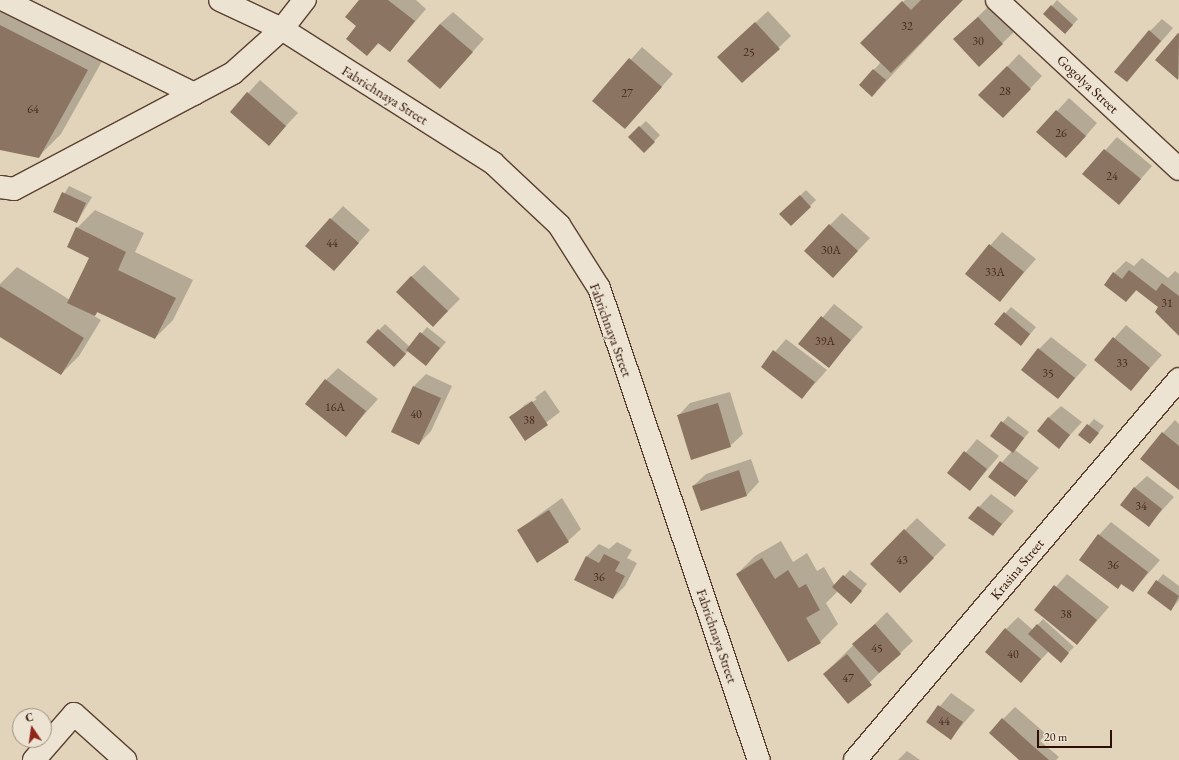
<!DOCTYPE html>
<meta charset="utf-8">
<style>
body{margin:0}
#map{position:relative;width:1179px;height:760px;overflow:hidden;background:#e1d4ba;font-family:"EB Garamond",serif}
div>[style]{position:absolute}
.shadow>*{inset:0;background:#0003}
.building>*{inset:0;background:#8b7562}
.roads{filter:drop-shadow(1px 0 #5b4030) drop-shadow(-1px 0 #5b4030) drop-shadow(0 1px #5b4030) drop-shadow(0 -1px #5b4030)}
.minor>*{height:22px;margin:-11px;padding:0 11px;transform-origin:11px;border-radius:11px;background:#ece3d2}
span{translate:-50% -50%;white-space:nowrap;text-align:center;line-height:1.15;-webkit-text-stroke:3px #ece3d2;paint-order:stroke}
.number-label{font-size:12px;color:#45281a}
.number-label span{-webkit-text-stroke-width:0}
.street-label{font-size:14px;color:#2e0e02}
.north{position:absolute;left:12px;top:708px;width:40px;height:40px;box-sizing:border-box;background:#ece3d2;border:1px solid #a08e7f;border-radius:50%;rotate:347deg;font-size:11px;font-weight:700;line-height:16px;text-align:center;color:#2e0e02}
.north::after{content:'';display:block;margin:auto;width:14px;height:18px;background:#8f2418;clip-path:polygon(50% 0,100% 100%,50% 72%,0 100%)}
.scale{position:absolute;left:1037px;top:730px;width:75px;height:18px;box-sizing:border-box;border:2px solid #2e0e02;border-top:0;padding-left:5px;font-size:12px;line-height:14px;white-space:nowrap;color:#2e0e02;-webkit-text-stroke:3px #ece3d2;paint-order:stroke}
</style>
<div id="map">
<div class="shadow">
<div style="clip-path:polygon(0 0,110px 47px,61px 134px,38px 157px,0 149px)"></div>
<div style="clip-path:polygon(360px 0,416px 0,426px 9px,390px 51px,379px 43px,367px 55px,358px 26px)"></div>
<div style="clip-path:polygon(905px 0,962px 0,878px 90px,860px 85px,881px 62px,862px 43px)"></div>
<div style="clip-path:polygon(1057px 0,1078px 19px,1071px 27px,1052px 6px)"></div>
<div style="clip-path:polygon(990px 5px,1015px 31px,979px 66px,967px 27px)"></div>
<div style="clip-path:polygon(768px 11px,791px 36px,742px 82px,731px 45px)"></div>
<div style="clip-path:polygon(453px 12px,484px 39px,440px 88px,440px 24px)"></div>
<div style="clip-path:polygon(1162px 19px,1173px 28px,1127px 81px,1150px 31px)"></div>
<div style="clip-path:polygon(1179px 33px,1179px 78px,1178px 79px,1156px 60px)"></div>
<div style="clip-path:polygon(642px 47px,673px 74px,625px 128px,594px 101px)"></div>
<div style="clip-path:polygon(1019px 54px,1042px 76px,1003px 117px,1007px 67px)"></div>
<div style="clip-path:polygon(260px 80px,298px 113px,269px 144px,231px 112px)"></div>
<div style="clip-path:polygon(1069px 98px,1097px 123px,1078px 145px,1057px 111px)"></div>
<div style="clip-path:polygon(646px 121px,660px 135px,644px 152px,629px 137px)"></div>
<div style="clip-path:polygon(1117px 137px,1152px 166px,1119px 204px,1084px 174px)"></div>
<div style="clip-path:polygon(69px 186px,92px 197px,77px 222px,54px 211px)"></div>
<div style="clip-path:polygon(806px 190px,816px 200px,791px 225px,781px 214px)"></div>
<div style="clip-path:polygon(343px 206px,370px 230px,334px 270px,306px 246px)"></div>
<div style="clip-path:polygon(95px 210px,144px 233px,135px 252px,193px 280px,173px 320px,155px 338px,99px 311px,94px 316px,101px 320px,79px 356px,61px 374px,0 336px,0 284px,17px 267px,70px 300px,90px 257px,77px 228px)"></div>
<div style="clip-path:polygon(842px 213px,870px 238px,845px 264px,830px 225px)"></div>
<div style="clip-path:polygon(1002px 232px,1036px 259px,1000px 300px,966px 273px)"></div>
<div style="clip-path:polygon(1142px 258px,1168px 278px,1175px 271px,1179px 274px,1179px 334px,1160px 307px,1137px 290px,1126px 301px,1114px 273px,1126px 261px,1134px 266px)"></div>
<div style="clip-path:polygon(424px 265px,460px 299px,445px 314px,411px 277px)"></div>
<div style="clip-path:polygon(834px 304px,863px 327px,828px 367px,800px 344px)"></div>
<div style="clip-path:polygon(1011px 307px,1036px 327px,1027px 338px,996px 324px)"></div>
<div style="clip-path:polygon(385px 324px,410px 347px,427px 327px,446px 342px,426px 365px,408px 351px,400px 360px,379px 330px)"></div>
<div style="clip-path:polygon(1126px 325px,1162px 355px,1131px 389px,1095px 360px)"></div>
<div style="clip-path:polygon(1051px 337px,1087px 365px,1058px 398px,1039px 349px)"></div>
<div style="clip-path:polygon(786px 339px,827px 370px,802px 398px,762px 367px)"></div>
<div style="clip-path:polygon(338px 368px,378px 399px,346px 435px,326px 380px)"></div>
<div style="clip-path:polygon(426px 374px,452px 386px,431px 431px,419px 444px,393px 431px,414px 386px)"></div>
<div style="clip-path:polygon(evenodd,545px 390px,560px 412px,525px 439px,510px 417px,545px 390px,535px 398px,537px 399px,523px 409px,523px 406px,535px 398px)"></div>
<div style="clip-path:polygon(730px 392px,743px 434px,730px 446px,678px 416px,690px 403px)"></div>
<div style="clip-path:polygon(1061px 406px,1082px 422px,1059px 447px,1048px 418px)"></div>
<div style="clip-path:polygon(1008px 416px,1029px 432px,1015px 450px,1039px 468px,1015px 496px,989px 477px,1012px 451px,992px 435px)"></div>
<div style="clip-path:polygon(1094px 419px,1104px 426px,1090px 443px,1080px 435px)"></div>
<div style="clip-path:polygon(1175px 420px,1179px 424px,1179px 488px,1163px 433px)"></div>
<div style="clip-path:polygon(977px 439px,999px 456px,970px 490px,949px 473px)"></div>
<div style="clip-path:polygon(751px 459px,759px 482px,747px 495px,693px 486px,706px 474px)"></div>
<div style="clip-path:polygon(1147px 476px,1174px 497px,1148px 526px,1134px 488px)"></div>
<div style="clip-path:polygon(991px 494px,1014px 511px,993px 535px,979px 507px)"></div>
<div style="clip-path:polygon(562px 498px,581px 529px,568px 541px,518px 530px)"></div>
<div style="clip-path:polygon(917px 518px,946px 545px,900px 592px,905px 530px)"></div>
<div style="clip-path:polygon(1111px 522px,1160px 560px,1133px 591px,1122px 583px,1118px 588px,1099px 535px)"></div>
<div style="clip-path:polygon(781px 541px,793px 562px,807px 553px,817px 571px,824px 567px,835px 586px,850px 570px,867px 584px,857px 596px,838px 591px,826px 603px,838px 624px,820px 642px,737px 574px,755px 556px)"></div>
<div style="clip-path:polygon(617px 542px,632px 550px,627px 558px,637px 563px,625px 586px,613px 598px,587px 556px,599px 544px,609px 549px)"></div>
<div style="clip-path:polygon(1067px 574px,1109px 607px,1077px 644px,1036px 610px)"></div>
<div style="clip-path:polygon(1163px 574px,1179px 586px,1179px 600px,1171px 610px,1148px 593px)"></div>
<div style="clip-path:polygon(887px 612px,913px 641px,848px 703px,824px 674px)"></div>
<div style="clip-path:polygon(1018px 617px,1033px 630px,1043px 619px,1074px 647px,1066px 655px,1049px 651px,1021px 681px,1006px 629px)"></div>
<div style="clip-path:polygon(951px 693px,975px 710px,951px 738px,927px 722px)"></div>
<div style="clip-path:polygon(1015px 707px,1046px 734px,1040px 741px,1059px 757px,1056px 760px,1021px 760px,1003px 719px)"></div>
<div style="clip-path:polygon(907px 751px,920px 760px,898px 760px)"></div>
</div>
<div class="building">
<div style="clip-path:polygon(359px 0,388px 0,415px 21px,390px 52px,378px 43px,367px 56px,346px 39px,356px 26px,345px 17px)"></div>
<div style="clip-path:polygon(921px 0,963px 0,891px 73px,860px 43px,902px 1px,911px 10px)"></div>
<div style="clip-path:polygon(1051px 5px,1073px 25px,1065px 34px,1043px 14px)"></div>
<div style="clip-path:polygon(978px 17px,1003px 44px,979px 67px,953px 39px)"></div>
<div style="clip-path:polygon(755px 22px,780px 49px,742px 83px,717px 57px)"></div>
<div style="clip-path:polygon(440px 24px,473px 52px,440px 89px,407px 61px)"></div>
<div style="clip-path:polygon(0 25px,88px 70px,39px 158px,0 150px)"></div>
<div style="clip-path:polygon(1149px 30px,1161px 41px,1127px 82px,1114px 72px)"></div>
<div style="clip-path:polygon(1178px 33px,1179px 34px,1178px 80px,1155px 60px)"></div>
<div style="clip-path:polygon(629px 58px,662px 87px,625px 129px,592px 101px)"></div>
<div style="clip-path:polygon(1007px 66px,1031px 89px,1003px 118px,978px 95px)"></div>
<div style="clip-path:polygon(873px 69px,886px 80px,872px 97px,859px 85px)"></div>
<div style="clip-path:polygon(247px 92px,286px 126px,269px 146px,230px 112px)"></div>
<div style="clip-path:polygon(1056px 110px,1086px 136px,1066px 158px,1036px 132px)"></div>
<div style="clip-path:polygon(639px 126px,655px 142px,644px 153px,628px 137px)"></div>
<div style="clip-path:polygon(1104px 149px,1141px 179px,1119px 205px,1082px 174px)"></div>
<div style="clip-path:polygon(62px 192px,86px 203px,77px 223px,53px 212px)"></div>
<div style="clip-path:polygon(800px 195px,811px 207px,791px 226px,779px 214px)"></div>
<div style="clip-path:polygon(330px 218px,359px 243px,334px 271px,305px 246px)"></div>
<div style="clip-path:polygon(829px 224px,858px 251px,833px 278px,804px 251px)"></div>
<div style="clip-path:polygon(76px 227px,126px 252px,118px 270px,176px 298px,155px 339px,97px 312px,95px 316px,67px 303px,89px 258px,67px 247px)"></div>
<div style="clip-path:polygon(989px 244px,1024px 272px,1000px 302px,965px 274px)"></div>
<div style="clip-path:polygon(1129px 270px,1156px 291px,1162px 283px,1179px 296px,1179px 336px,1155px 312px,1158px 307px,1136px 290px,1126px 302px,1104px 285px,1113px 272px,1122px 279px)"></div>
<div style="clip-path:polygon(411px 276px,448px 311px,433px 327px,396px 292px)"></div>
<div style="clip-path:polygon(0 286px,84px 338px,61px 375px,0 337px)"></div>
<div style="clip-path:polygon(1004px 312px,1030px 334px,1021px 346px,994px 324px)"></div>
<div style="clip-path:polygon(821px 316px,851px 340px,829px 368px,798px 344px)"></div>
<div style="clip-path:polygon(378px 329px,406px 354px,394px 367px,366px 342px)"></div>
<div style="clip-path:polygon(420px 332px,440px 348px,426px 366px,406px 350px)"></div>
<div style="clip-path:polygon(1113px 337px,1150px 368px,1131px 391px,1094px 360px)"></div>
<div style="clip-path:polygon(1038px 348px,1075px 378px,1058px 399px,1021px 370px)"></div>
<div style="clip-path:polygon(773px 350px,815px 382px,802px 399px,761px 367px)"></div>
<div style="clip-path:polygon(325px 379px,366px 411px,346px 437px,305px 404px)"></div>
<div style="clip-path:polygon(413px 386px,441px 398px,419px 445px,391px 432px)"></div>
<div style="clip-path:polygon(532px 401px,548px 425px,525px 441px,509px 417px)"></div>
<div style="clip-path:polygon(718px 403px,731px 447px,691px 460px,677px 415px)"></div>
<div style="clip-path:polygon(1048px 417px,1070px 435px,1059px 449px,1037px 431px)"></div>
<div style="clip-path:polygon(1001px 421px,1024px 438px,1013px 453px,990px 436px)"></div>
<div style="clip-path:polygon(1087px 424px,1099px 433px,1090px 444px,1078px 435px)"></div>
<div style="clip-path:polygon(1162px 432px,1179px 446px,1179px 490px,1140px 459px)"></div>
<div style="clip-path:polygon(964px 451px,987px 469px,970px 491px,947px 473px)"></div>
<div style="clip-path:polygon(1000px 461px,1028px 481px,1015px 497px,988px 477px)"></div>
<div style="clip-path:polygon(739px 470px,747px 496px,701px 511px,692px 486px)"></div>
<div style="clip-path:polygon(1134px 487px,1162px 509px,1149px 527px,1120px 505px)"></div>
<div style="clip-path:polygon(978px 506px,1002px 524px,993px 536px,968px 518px)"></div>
<div style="clip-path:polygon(549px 510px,569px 542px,537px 563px,517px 530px)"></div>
<div style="clip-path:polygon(904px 529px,934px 558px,900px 593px,870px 564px)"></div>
<div style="clip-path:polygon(1098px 534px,1148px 572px,1133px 592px,1121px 584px,1118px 589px,1079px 560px)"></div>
<div style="clip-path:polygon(604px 554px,620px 562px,615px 571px,625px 576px,613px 599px,574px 580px,586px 556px,599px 563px)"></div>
<div style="clip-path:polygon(762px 558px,775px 579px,788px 570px,799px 588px,806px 584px,820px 610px,806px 618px,821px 643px,788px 662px,736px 574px)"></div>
<div style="clip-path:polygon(843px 575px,862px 591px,851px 604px,832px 587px)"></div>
<div style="clip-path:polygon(1156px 580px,1179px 596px,1171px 611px,1147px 593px)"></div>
<div style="clip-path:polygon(1054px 585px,1097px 620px,1077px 645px,1034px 610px)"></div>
<div style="clip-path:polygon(875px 624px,901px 654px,879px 673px,852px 644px)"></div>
<div style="clip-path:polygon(1037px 624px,1069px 653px,1061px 663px,1028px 634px)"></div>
<div style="clip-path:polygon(1005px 628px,1041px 659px,1021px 683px,985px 652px)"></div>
<div style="clip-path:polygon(847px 654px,872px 685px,848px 704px,823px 674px)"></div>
<div style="clip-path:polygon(938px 705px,963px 722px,951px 740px,926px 722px)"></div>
<div style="clip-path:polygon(1002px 718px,1034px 747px,1049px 760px,1019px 760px,989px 733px)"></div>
</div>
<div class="roads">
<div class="minor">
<div style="left:4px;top:0;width:212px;rotate:26.3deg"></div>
<div style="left:220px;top:0;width:68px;rotate:25.1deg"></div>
<div style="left:282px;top:29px;width:250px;rotate:32.4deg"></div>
<div style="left:493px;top:163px;width:91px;rotate:43.2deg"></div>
<div style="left:559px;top:225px;width:75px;rotate:57.6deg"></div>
<div style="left:599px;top:288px;width:498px;rotate:71.3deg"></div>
<div style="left:997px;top:0;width:248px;rotate:42.9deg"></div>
<div style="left:0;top:187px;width:14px;rotate:8deg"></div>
<div style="left:14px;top:189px;width:248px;rotate:-27.9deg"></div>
<div style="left:233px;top:73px;width:66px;rotate:-41.9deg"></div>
<div style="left:282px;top:29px;width:37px;rotate:-52deg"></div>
<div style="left:34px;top:760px;width:61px;rotate:-49deg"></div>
<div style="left:74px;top:714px;width:69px;rotate:42deg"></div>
<div style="left:855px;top:760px;width:500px;rotate:-49.62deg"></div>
</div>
</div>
<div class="number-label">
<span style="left:907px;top:27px">32</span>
<span style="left:978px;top:42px">30</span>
<span style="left:749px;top:53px">25</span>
<span style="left:1005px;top:92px">28</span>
<span style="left:627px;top:94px">27</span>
<span style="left:33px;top:110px">64</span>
<span style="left:1061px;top:134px">26</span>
<span style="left:1112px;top:177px">24</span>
<span style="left:332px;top:244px">44</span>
<span style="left:831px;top:251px">30А</span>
<span style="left:995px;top:273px">33А</span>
<span style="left:1167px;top:304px">31</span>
<span style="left:825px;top:342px">39А</span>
<span style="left:1122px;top:364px">33</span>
<span style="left:1048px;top:374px">35</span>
<span style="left:335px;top:408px">16А</span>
<span style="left:416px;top:415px">40</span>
<span style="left:529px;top:421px">38</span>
<span style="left:1141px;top:507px">34</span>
<span style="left:902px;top:561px">43</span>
<span style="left:1113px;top:566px">36</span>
<span style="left:599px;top:578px">36</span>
<span style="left:1066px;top:615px">38</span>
<span style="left:877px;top:649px">45</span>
<span style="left:1013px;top:655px">40</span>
<span style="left:848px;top:679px">47</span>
<span style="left:944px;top:722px">44</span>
</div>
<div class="street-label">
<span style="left:1088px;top:84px;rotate:43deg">Gogolya Street</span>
<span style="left:385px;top:95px;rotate:32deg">Fabrichnaya Street</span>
<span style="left:611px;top:330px;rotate:70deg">Fabrichnaya Street</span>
<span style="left:1017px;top:569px;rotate:-50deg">Krasina Street</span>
<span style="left:717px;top:636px;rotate:71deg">Fabrichnaya Street</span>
</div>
<div class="north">С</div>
<div class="scale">20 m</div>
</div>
